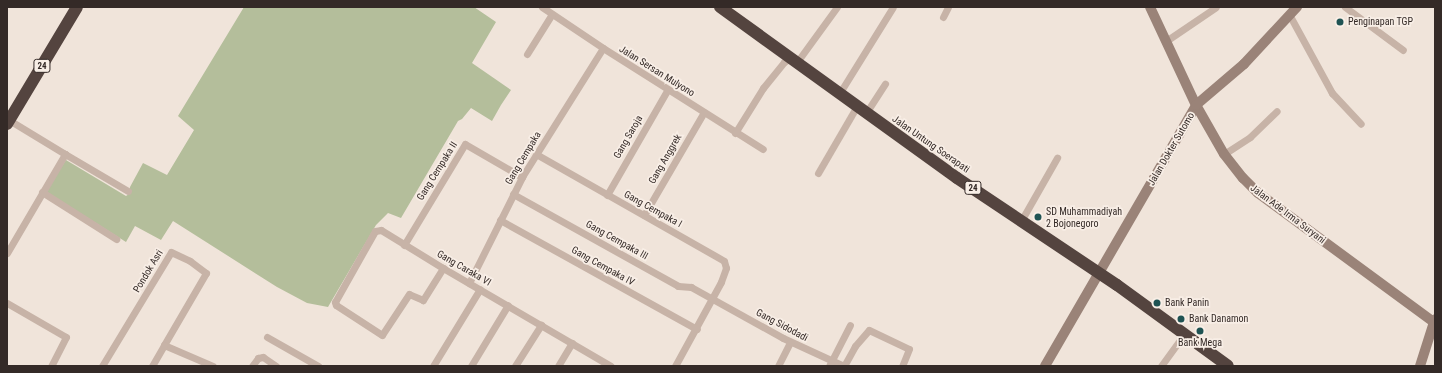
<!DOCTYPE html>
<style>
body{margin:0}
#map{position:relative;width:1442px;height:373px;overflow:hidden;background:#f0e4da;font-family:"Roboto Condensed",sans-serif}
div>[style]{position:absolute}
.green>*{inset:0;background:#b4be9b}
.street>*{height:7px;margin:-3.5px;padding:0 3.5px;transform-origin:3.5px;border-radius:3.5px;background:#c7b3a7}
.secondary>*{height:10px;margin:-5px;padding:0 5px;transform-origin:5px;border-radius:5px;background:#9a8378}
.highway>*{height:12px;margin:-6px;padding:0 6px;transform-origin:6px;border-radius:6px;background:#54443f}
.dots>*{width:11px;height:11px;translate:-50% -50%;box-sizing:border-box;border:2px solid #f8eee6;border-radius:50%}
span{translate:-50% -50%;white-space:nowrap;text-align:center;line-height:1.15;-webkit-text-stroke:3.5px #f8eee6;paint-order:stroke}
.shield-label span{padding:1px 3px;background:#f8eee6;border:1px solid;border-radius:3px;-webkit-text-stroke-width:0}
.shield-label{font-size:9px;color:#342a27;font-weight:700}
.poi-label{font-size:10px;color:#342a27}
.left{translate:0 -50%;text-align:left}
.street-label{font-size:10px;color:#342a27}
.frame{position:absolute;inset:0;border:8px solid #342a27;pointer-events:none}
</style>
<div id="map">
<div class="green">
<div style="clip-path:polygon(244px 7px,474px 7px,496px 22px,472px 63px,511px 90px,501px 105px,492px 121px,471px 108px,462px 119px,458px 121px,401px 218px,388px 213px,376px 225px,328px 307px,307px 303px,277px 287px,173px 221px,161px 240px,135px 226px,126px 242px,45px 191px,66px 160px,126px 196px,129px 194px,130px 187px,143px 163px,167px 175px,194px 130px,178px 116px)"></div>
</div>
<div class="street">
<div style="left:542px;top:7px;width:73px;rotate:33.9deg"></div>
<div style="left:603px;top:48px;width:189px;rotate:32.3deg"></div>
<div style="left:1345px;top:7px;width:72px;rotate:36.6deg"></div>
<div style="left:1290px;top:16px;width:88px;rotate:61.4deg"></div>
<div style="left:1332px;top:93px;width:42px;rotate:46.9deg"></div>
<div style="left:943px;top:17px;width:11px;rotate:-63deg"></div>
<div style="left:1166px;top:41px;width:60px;rotate:-34.2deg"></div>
<div style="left:527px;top:54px;width:47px;rotate:-58deg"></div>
<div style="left:797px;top:62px;width:68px;rotate:-54deg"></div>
<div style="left:839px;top:94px;width:102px;rotate:-58.2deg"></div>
<div style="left:866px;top:113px;width:35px;rotate:-57deg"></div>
<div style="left:735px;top:133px;width:53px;rotate:-58.1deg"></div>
<div style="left:763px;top:88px;width:33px;rotate:-51deg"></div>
<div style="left:784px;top:62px;width:7px;rotate:-34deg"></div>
<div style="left:65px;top:154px;width:73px;rotate:30.4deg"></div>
<div style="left:536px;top:154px;width:216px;rotate:29.6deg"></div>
<div style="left:724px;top:261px;width:7px;rotate:74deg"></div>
<div style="left:726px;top:268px;width:15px;rotate:110deg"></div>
<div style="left:721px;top:282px;width:96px;rotate:118.7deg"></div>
<div style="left:1224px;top:154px;width:31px;rotate:-33deg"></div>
<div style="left:1250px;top:137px;width:37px;rotate:-44deg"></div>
<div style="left:818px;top:173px;width:78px;rotate:-59.8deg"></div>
<div style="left:42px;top:192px;width:88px;rotate:32.4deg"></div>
<div style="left:513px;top:194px;width:189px;rotate:29.1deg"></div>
<div style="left:678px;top:286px;width:13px;rotate:4deg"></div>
<div style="left:691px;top:287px;width:105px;rotate:29deg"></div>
<div style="left:783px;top:338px;width:67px;rotate:24.7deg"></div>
<div style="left:607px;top:195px;width:122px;rotate:-60.1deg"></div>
<div style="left:644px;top:215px;width:119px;rotate:-59.8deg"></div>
<div style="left:500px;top:220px;width:225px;rotate:29deg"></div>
<div style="left:1021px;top:221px;width:73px;rotate:-60.3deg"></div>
<div style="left:404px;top:245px;width:118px;rotate:-58.9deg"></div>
<div style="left:465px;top:144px;width:66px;rotate:30.1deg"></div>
<div style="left:7px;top:253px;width:115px;rotate:-59.6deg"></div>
<div style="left:65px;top:154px;width:66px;rotate:-148.7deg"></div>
<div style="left:443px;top:268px;width:38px;rotate:122deg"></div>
<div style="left:423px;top:300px;width:15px;rotate:-157deg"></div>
<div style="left:409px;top:294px;width:49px;rotate:123.4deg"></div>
<div style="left:382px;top:335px;width:55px;rotate:-146.9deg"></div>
<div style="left:336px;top:305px;width:3px;rotate:-108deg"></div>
<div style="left:335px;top:302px;width:81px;rotate:-60.6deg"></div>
<div style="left:375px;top:231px;width:6px;rotate:-9deg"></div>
<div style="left:381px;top:230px;width:73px;rotate:31.5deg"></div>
<div style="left:443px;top:268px;width:194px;rotate:30.3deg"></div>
<div style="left:469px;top:283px;width:119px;rotate:-63.4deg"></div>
<div style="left:522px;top:177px;width:152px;rotate:-57.9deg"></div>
<div style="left:7px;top:303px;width:68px;rotate:30deg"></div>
<div style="left:66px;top:337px;width:33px;rotate:117deg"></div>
<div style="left:267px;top:337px;width:59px;rotate:29.6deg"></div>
<div style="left:102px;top:366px;width:133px;rotate:-58.8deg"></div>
<div style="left:171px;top:252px;width:21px;rotate:25deg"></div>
<div style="left:190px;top:261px;width:20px;rotate:37deg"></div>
<div style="left:206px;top:273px;width:83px;rotate:120.3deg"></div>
<div style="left:164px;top:345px;width:53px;rotate:23.2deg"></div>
<div style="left:152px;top:366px;width:24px;rotate:-60deg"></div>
<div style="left:252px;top:366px;width:10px;rotate:-53deg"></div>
<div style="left:258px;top:358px;width:5px;rotate:-11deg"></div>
<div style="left:263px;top:357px;width:16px;rotate:35deg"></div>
<div style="left:433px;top:366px;width:90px;rotate:-58.6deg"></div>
<div style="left:471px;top:366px;width:71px;rotate:-58.8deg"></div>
<div style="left:515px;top:366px;width:49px;rotate:-57.6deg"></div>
<div style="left:558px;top:366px;width:27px;rotate:-59deg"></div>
<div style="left:778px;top:366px;width:27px;rotate:-63deg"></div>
<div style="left:829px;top:366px;width:46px;rotate:-62.9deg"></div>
<div style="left:844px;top:366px;width:23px;rotate:-61deg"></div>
<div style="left:855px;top:346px;width:21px;rotate:-49deg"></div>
<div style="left:869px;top:330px;width:44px;rotate:25.4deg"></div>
<div style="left:909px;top:349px;width:18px;rotate:112deg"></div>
<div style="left:1161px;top:366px;width:39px;rotate:-54deg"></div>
</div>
<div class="secondary">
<div style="left:1150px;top:7px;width:108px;rotate:64.9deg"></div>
<div style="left:1196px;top:105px;width:56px;rotate:60.3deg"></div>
<div style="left:1224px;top:154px;width:31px;rotate:52deg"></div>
<div style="left:1243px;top:178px;width:21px;rotate:45deg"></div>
<div style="left:1258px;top:193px;width:220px;rotate:36.3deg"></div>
<div style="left:1045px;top:366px;width:302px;rotate:-59.9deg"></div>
<div style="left:1196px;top:105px;width:63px;rotate:-40.5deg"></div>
<div style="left:1244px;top:64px;width:78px;rotate:-47.1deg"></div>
<div style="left:1420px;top:366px;width:49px;rotate:-72.3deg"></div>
</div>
<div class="highway">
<div style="left:720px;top:7px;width:292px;rotate:35.8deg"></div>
<div style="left:957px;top:178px;width:192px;rotate:33.8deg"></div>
<div style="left:1117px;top:285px;width:137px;rotate:36.1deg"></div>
<div style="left:7px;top:124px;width:136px;rotate:-59.1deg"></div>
</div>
<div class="dots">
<div style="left:1340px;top:22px;background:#1f5353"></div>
<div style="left:1038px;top:217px;background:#1f5353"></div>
<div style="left:1157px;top:303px;background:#1f5353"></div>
<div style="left:1181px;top:319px;background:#1f5353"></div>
<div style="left:1200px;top:331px;background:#1f5353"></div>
</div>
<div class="shield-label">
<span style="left:42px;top:66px">24</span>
<span style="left:973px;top:188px">24</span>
</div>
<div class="poi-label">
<span class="left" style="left:1348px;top:22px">Penginapan TGP</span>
<span class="left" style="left:1046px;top:217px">SD Muhammadiyah<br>2 Bojonegoro</span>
<span class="left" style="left:1165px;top:303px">Bank Panin</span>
<span class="left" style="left:1189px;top:319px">Bank Danamon</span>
<span style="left:1200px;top:343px">Bank Mega</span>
</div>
<div class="street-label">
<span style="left:657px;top:71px;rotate:32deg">Jalan Sersan Mulyono</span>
<span style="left:628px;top:137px;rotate:-60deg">Gang Saroja</span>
<span style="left:931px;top:144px;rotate:35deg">Jalan Untung Soerapati</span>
<span style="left:1171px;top:149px;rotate:-60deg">Jalan Dokter Sutomo</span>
<span style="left:523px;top:158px;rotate:-59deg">Gang Cempaka</span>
<span style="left:665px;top:159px;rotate:-60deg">Gang Anggrek</span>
<span style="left:437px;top:171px;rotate:-58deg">Gang Cempaka II</span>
<span style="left:653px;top:209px;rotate:29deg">Gang Cempaka I</span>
<span style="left:1288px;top:214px;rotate:37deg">Jalan Ade Irma Suryani</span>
<span style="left:617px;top:240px;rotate:29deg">Gang Cempaka III</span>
<span style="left:603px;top:266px;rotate:29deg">Gang Cempaka IV</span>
<span style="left:464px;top:268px;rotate:30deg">Gang Caraka VI</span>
<span style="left:148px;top:271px;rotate:-59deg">Pondok Asri</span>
<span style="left:782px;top:325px;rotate:28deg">Gang Sidodadi</span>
</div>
<div class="frame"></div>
</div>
